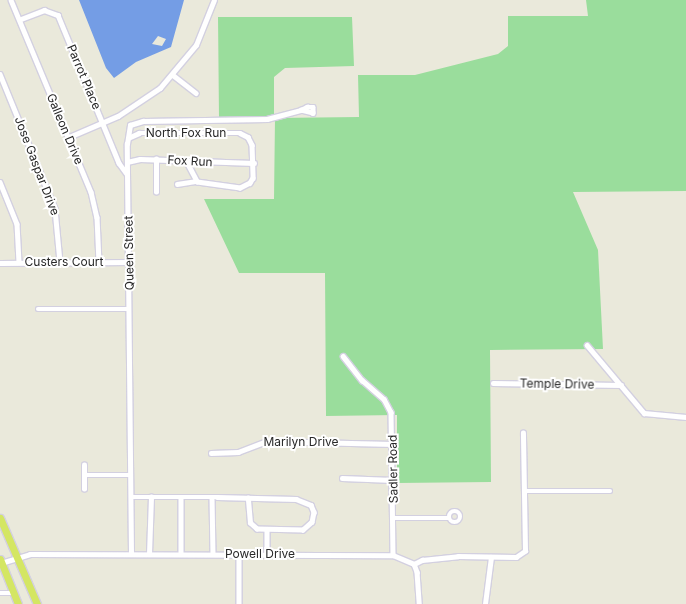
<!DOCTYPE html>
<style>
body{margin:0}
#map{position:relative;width:686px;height:604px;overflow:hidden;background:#eae9db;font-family:Inter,sans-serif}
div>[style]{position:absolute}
.green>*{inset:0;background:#9add9c}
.water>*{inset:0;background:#749de5}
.roads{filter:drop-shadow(1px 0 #d3d0e0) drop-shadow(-1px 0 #d3d0e0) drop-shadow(0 1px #d3d0e0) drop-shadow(0 -1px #d3d0e0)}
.street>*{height:4.5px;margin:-2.25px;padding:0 2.25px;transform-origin:2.25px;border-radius:2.25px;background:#fff}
.street>.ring{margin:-2.25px;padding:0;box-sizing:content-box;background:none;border:4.5px solid #fff;border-radius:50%}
.primary>*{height:7px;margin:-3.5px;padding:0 3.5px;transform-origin:3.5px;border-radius:3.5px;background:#d4e663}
span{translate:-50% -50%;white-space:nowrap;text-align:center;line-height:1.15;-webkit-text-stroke:4px #fff;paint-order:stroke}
.street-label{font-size:12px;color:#282828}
</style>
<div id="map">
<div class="green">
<div style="clip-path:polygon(586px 0,686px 0,686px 191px,573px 192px,598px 250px,603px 349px,490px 350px,491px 482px,397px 483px,397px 415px,326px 416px,325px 273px,239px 273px,204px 199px,274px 199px,275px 118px,359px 117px,358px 75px,415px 75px,498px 54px,508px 46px,508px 16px,588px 16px)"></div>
<div style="clip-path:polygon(218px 17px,352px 17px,354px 66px,285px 68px,274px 77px,274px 116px,219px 118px)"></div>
</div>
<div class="water">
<div style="clip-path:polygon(evenodd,79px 0,184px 0,171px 47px,136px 62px,114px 78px,106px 68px,79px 0,158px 36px,166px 39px,162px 46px,152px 44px,158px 36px)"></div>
</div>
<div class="roads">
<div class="street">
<div style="left:11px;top:0;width:208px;rotate:67.4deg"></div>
<div style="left:91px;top:192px;width:26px;rotate:77deg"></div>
<div style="left:97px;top:217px;width:45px;rotate:87.5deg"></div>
<div style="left:21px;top:19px;width:25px;rotate:-21deg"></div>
<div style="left:44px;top:10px;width:15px;rotate:20deg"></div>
<div style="left:58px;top:15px;width:160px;rotate:67.6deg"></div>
<div style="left:119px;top:163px;width:14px;rotate:54deg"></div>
<div style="left:0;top:74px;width:146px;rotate:67.8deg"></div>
<div style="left:55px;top:209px;width:53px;rotate:84.6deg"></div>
<div style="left:173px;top:75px;width:29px;rotate:38deg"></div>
<div style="left:307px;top:107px;width:6px"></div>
<div style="left:313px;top:107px;width:6px;rotate:90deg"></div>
<div style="left:313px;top:113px;width:12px;rotate:-166deg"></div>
<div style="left:301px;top:110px;width:7px;rotate:-27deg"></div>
<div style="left:69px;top:137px;width:53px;rotate:-23.2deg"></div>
<div style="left:118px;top:116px;width:50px;rotate:-33.7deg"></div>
<div style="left:160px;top:88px;width:56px;rotate:-50.1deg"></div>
<div style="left:196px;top:45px;width:48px;rotate:-68.2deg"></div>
<div style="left:128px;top:138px;width:12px;rotate:-24deg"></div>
<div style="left:139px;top:133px;width:101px"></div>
<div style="left:240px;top:133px;width:9px;rotate:27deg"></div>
<div style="left:248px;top:137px;width:9px;rotate:63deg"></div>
<div style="left:252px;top:145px;width:33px;rotate:88deg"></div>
<div style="left:253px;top:178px;width:6px;rotate:121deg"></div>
<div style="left:250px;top:183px;width:11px;rotate:153deg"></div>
<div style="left:240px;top:188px;width:43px;rotate:-172.1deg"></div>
<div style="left:197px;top:182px;width:24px;rotate:-118deg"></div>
<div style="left:127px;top:162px;width:13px;rotate:-13deg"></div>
<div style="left:140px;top:159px;width:114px;rotate:2deg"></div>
<div style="left:0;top:182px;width:45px;rotate:68deg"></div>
<div style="left:17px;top:224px;width:38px;rotate:87deg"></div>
<div style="left:177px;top:184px;width:18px;rotate:-9deg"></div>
<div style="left:156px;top:192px;width:33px;rotate:-90deg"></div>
<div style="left:0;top:263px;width:129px;rotate:-0.4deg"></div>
<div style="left:38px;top:309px;width:91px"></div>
<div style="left:587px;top:345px;width:89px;rotate:50deg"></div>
<div style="left:644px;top:413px;width:42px;rotate:5.4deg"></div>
<div style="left:343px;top:356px;width:31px;rotate:52deg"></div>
<div style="left:362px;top:380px;width:29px;rotate:41deg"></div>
<div style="left:384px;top:399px;width:15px;rotate:62deg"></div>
<div style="left:391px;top:412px;width:143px;rotate:89.2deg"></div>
<div style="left:493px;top:383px;width:128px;rotate:0.9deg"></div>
<div style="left:211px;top:453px;width:27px;rotate:-2deg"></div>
<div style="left:238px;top:452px;width:30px;rotate:-21deg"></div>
<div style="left:266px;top:441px;width:127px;rotate:1.4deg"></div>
<div style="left:84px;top:475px;width:47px"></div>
<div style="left:342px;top:478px;width:51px;rotate:2.2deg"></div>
<div style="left:84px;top:489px;width:24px;rotate:-90deg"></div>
<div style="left:524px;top:491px;width:86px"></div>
<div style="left:131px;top:497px;width:86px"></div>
<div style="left:217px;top:497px;width:79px;rotate:1.5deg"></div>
<div style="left:296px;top:499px;width:16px;rotate:22deg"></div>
<div style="left:311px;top:505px;width:8px;rotate:67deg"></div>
<div style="left:314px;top:512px;width:10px;rotate:101deg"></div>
<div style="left:312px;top:522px;width:12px;rotate:138deg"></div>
<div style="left:303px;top:530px;width:46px;rotate:-178.8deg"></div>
<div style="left:257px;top:529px;width:9px;rotate:-139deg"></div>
<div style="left:250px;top:523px;width:25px;rotate:-95deg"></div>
<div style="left:181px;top:497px;width:57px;rotate:90deg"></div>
<div style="left:212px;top:497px;width:57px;rotate:89deg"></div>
<div class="ring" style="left:449px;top:511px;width:7.5px;height:7.5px"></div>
<div style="left:393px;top:518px;width:56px"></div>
<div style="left:267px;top:529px;width:25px;rotate:90deg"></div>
<div style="left:131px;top:554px;width:410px;rotate:-90.6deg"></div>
<div style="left:127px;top:144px;width:19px;rotate:-81deg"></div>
<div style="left:130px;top:125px;width:14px;rotate:-17deg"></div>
<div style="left:143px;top:121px;width:124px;rotate:-0.9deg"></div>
<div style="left:267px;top:119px;width:35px;rotate:-15deg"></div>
<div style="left:149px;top:554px;width:57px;rotate:-88deg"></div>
<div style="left:239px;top:554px;width:50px;rotate:90deg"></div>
<div style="left:1px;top:563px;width:30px;rotate:-17deg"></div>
<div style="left:30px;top:554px;width:363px;rotate:0.2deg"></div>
<div style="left:393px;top:555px;width:23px;rotate:23deg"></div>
<div style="left:414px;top:564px;width:9px;rotate:69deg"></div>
<div style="left:417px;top:572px;width:32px;rotate:86deg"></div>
<div style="left:414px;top:564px;width:9px;rotate:-27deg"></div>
<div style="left:422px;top:560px;width:36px;rotate:-6deg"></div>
<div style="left:458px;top:556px;width:58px;rotate:1deg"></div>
<div style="left:516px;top:557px;width:11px;rotate:-34deg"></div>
<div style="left:525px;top:551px;width:118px;rotate:-91deg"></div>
<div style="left:0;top:593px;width:13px"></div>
<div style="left:485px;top:604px;width:47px;rotate:-82.7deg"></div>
</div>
<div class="primary">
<div style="left:0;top:518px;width:94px;rotate:66.7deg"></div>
<div style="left:0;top:559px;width:48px;rotate:68.2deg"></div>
</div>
</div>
<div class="street-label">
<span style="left:84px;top:77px;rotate:67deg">Parrot Place</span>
<span style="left:65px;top:129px;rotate:67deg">Galleon Drive</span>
<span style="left:186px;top:133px">North Fox Run</span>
<span style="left:190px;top:161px;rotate:3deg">Fox Run</span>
<span style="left:37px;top:166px;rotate:69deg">Jose Gaspar Drive</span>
<span style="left:129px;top:253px;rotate:-91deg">Queen Street</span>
<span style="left:64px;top:262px">Custers Court</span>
<span style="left:557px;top:384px;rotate:1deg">Temple Drive</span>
<span style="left:301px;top:442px">Marilyn Drive</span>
<span style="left:393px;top:469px;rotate:-91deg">Sadler Road</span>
<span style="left:260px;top:554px">Powell Drive</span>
</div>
</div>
